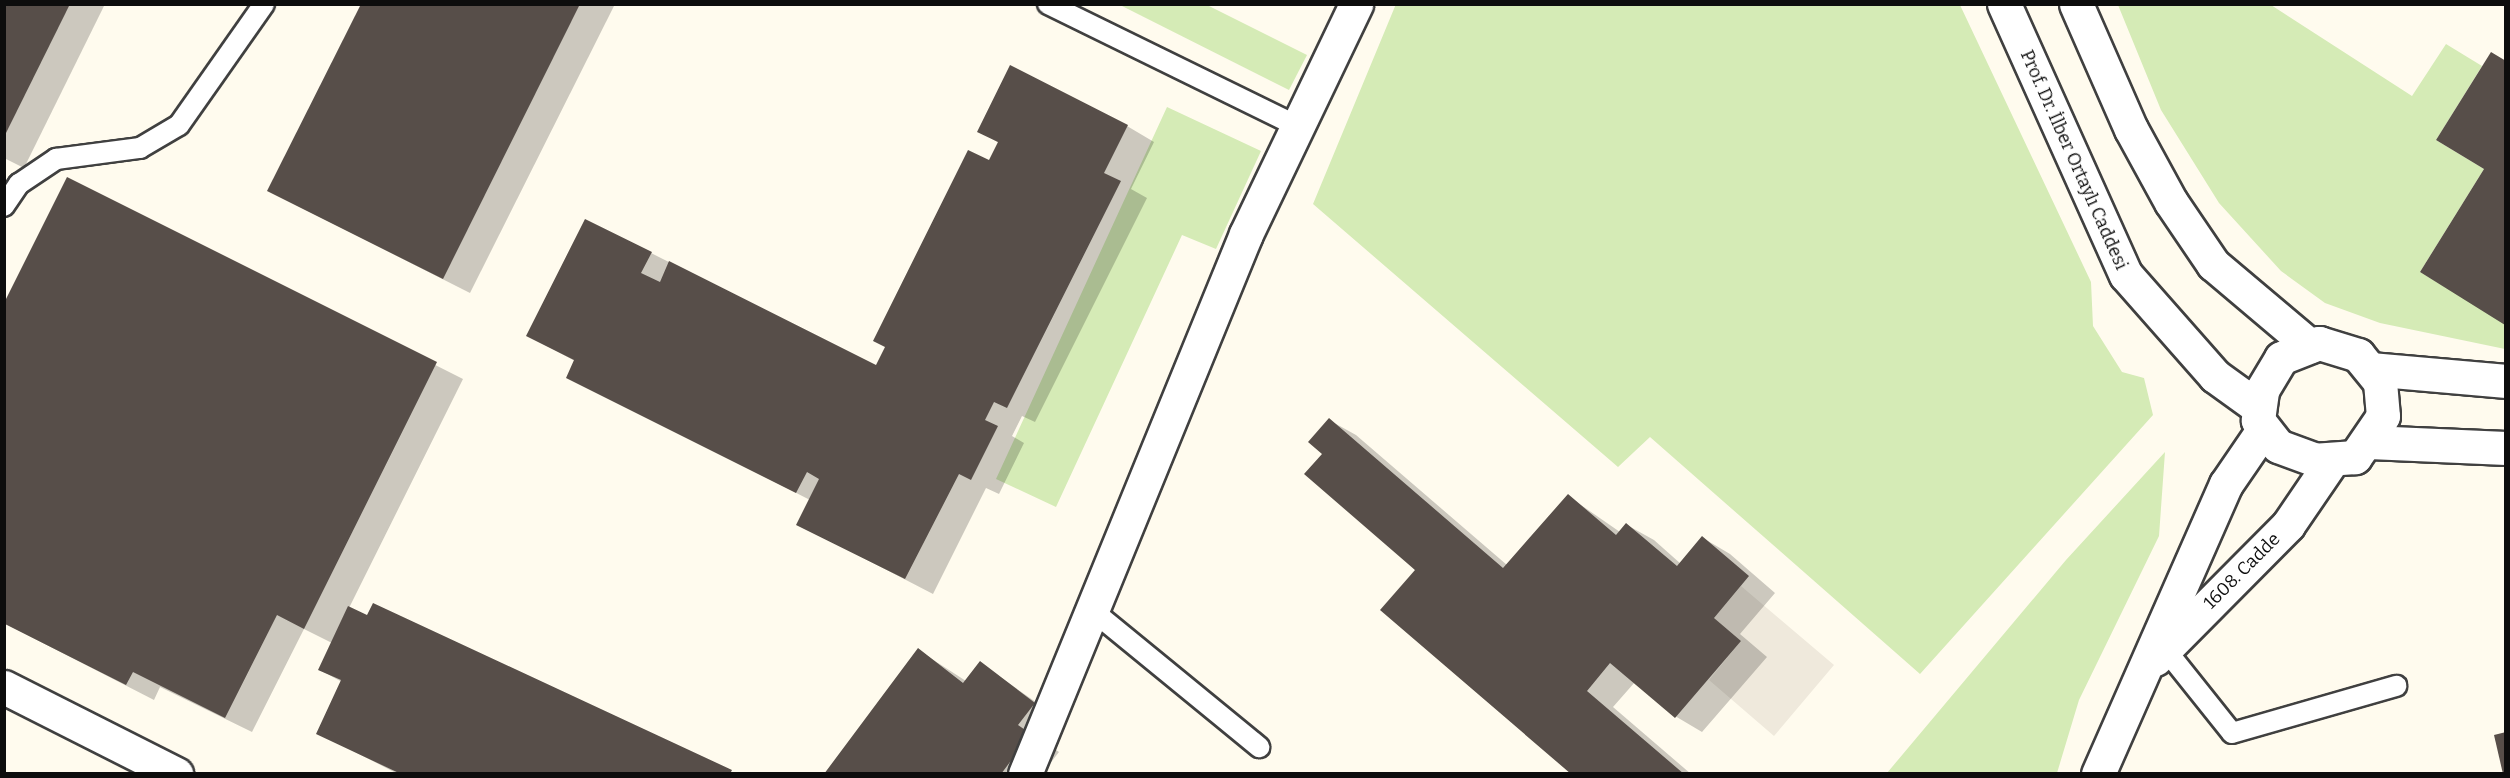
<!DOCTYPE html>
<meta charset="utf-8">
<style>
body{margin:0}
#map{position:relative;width:2510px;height:778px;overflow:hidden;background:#fffbee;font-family:Bitter,serif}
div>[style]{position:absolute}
.green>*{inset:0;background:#d5ebb6}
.plaza>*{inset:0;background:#efe9dc}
.shadow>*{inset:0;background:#0003}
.building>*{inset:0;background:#574e49}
.roads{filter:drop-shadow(2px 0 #404040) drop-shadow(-2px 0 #404040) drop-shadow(0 2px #404040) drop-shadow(0 -2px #404040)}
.service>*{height:20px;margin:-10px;padding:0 10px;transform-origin:10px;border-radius:10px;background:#fff}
.minor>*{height:33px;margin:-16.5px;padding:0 16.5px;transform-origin:16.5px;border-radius:16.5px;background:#fff}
.tertiary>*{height:33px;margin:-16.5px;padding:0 16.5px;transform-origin:16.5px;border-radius:16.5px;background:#fff}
span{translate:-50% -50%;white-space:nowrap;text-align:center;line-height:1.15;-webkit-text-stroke:6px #fff;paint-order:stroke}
.street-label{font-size:18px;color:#0d0d0d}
.frame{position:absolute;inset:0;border:6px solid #0d0d0d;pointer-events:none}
</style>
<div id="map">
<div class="green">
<div style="clip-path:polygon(1396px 4px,1960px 5px,2091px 282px,2093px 326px,2122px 372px,2144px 378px,2153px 415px,1920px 674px,1650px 437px,1618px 467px,1313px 204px)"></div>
<div style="clip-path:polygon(1120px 5px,1207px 5px,1307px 55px,1289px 90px)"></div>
<div style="clip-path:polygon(2118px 5px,2271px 5px,2412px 96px,2446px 44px,2482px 66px,2436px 140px,2484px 169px,2420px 272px,2505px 323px,2505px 349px,2380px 323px,2325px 303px,2281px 271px,2219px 203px,2161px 110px)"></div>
<div style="clip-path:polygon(1167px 107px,1261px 151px,1216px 249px,1182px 235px,1056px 507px,996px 479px)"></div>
<div style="clip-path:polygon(2165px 452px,2159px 536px,2079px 700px,2057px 773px,1887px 773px,2066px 560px)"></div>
</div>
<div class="plaza">
<div style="clip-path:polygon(1741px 586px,1834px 665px,1774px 736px,1709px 680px,1741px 641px,1714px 618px)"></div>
</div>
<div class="shadow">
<div style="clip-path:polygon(4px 4px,105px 4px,24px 168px,4px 158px)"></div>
<div style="clip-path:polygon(362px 4px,615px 4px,470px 293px,296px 205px)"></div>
<div style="clip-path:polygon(2506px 62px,2506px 324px,2422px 272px,2486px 169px)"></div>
<div style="clip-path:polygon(1127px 126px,1154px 142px,1131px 189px,1147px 198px,1035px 422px,1022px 416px,1012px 436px,1024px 443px,999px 494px,986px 488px,933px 594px,798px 524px,810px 500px,568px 377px,575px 361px,528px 336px,651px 253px,877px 367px,999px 143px,979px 131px)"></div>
<div style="clip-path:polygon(67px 179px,463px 379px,349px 608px,735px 774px,398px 774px,318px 733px,342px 682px,320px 670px,332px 643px,304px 629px,252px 732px,160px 687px,154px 700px,4px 623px,4px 305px)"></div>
<div style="clip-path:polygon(1329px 420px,1356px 435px,1507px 565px,1568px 496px,1620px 532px,1627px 525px,1654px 540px,1681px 564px,1703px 538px,1730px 554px,1775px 593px,1740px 634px,1767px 657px,1702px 732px,1675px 716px,1635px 682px,1613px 707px,1691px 774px,1574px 774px,1324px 454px)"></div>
<div style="clip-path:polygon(918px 650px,966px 681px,980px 663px,1063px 721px,1046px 743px,1059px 752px,1042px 774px,826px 774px)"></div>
</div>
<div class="building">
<div style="clip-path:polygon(4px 4px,70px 4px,4px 137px)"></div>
<div style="clip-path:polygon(361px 4px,580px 4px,443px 279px,267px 191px)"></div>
<div style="clip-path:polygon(2491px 52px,2506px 61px,2505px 325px,2420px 272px,2484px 169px,2436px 140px)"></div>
<div style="clip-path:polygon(1010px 65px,1128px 125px,1104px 173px,1121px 181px,1007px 408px,994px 402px,985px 420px,998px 426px,971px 480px,959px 474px,905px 579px,796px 525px,819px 479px,807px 472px,796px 493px,566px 378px,574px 360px,526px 336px,585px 219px,652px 252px,641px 273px,660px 282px,669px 261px,876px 365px,885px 347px,873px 341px,968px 150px,989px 160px,998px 142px,977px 132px)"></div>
<div style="clip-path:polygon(67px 177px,437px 362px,304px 629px,277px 615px,225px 718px,133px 672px,126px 685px,5px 624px,5px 301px)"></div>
<div style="clip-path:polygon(1329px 418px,1503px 568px,1568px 494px,1616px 535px,1626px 523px,1677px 566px,1702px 536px,1749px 576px,1714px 618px,1741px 641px,1675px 718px,1610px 663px,1587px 691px,1684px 774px,1571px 774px,1380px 610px,1415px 570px,1304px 474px,1322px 454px,1308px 442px)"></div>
<div style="clip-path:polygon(373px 603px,732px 770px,730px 774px,401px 774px,316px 734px,341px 680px,318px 670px,348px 606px,367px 615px)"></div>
<div style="clip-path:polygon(918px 648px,963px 683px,980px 661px,1035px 703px,1018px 725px,1031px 734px,1001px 774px,824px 774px)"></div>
<div style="clip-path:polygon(2506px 732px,2506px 774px,2503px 774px,2494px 735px)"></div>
</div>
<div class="roads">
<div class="service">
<div style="left:1048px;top:4px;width:277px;rotate:26.1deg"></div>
<div style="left:4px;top:206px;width:27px;rotate:-56deg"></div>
<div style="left:19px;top:184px;width:45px;rotate:-34deg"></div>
<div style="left:56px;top:159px;width:85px;rotate:-7.5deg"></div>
<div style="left:140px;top:148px;width:45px;rotate:-30.5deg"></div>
<div style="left:179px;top:125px;width:148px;rotate:-54.9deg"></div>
<div style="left:1093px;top:611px;width:215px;rotate:39.3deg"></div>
<div style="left:2165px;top:649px;width:107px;rotate:51.4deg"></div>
<div style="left:2232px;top:733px;width:171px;rotate:-16deg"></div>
</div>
<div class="minor">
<div style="left:2155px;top:659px;width:189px;rotate:-45.2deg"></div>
<div style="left:2288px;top:525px;width:80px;rotate:-55.7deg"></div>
<div style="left:4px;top:687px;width:193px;rotate:26.8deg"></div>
<div style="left:1025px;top:774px;width:583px;rotate:-67.74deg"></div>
<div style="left:1246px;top:234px;width:255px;rotate:-64.4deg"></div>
<div style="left:2098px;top:774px;width:317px;rotate:-66.2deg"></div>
<div style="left:2226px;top:484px;width:65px;rotate:-55.6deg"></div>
</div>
<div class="tertiary">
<div style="left:2004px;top:4px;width:297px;rotate:65.8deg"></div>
<div style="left:2126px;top:275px;width:135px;rotate:48.6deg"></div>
<div style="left:2215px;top:376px;width:53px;rotate:35.8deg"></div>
<div style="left:2076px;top:4px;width:137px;rotate:66.3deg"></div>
<div style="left:2131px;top:129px;width:83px;rotate:61.3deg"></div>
<div style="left:2171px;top:202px;width:75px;rotate:55.9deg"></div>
<div style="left:2213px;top:264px;width:127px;rotate:40.2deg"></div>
<div style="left:2319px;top:343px;width:41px;rotate:17.1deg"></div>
<div style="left:2358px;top:355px;width:35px;rotate:51deg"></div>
<div style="left:2380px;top:382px;width:34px;rotate:85deg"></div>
<div style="left:2383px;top:416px;width:50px;rotate:124.3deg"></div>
<div style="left:2355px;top:457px;width:39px;rotate:176deg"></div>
<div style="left:2316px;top:460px;width:40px;rotate:-159.8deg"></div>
<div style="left:2278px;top:446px;width:33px;rotate:-128deg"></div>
<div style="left:2258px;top:420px;width:30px;rotate:-82deg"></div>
<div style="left:2262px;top:390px;width:37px;rotate:-59deg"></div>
<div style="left:2281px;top:358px;width:41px;rotate:-21.5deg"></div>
<div style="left:2370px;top:369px;width:137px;rotate:5deg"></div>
<div style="left:2369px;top:442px;width:137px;rotate:2.5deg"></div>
</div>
</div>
<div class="street-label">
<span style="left:2074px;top:160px;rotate:66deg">Prof. Dr. İlber Ortaylı Caddesi</span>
<span style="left:2242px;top:571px;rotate:-45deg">1608. Cadde</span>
</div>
<div class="frame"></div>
</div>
